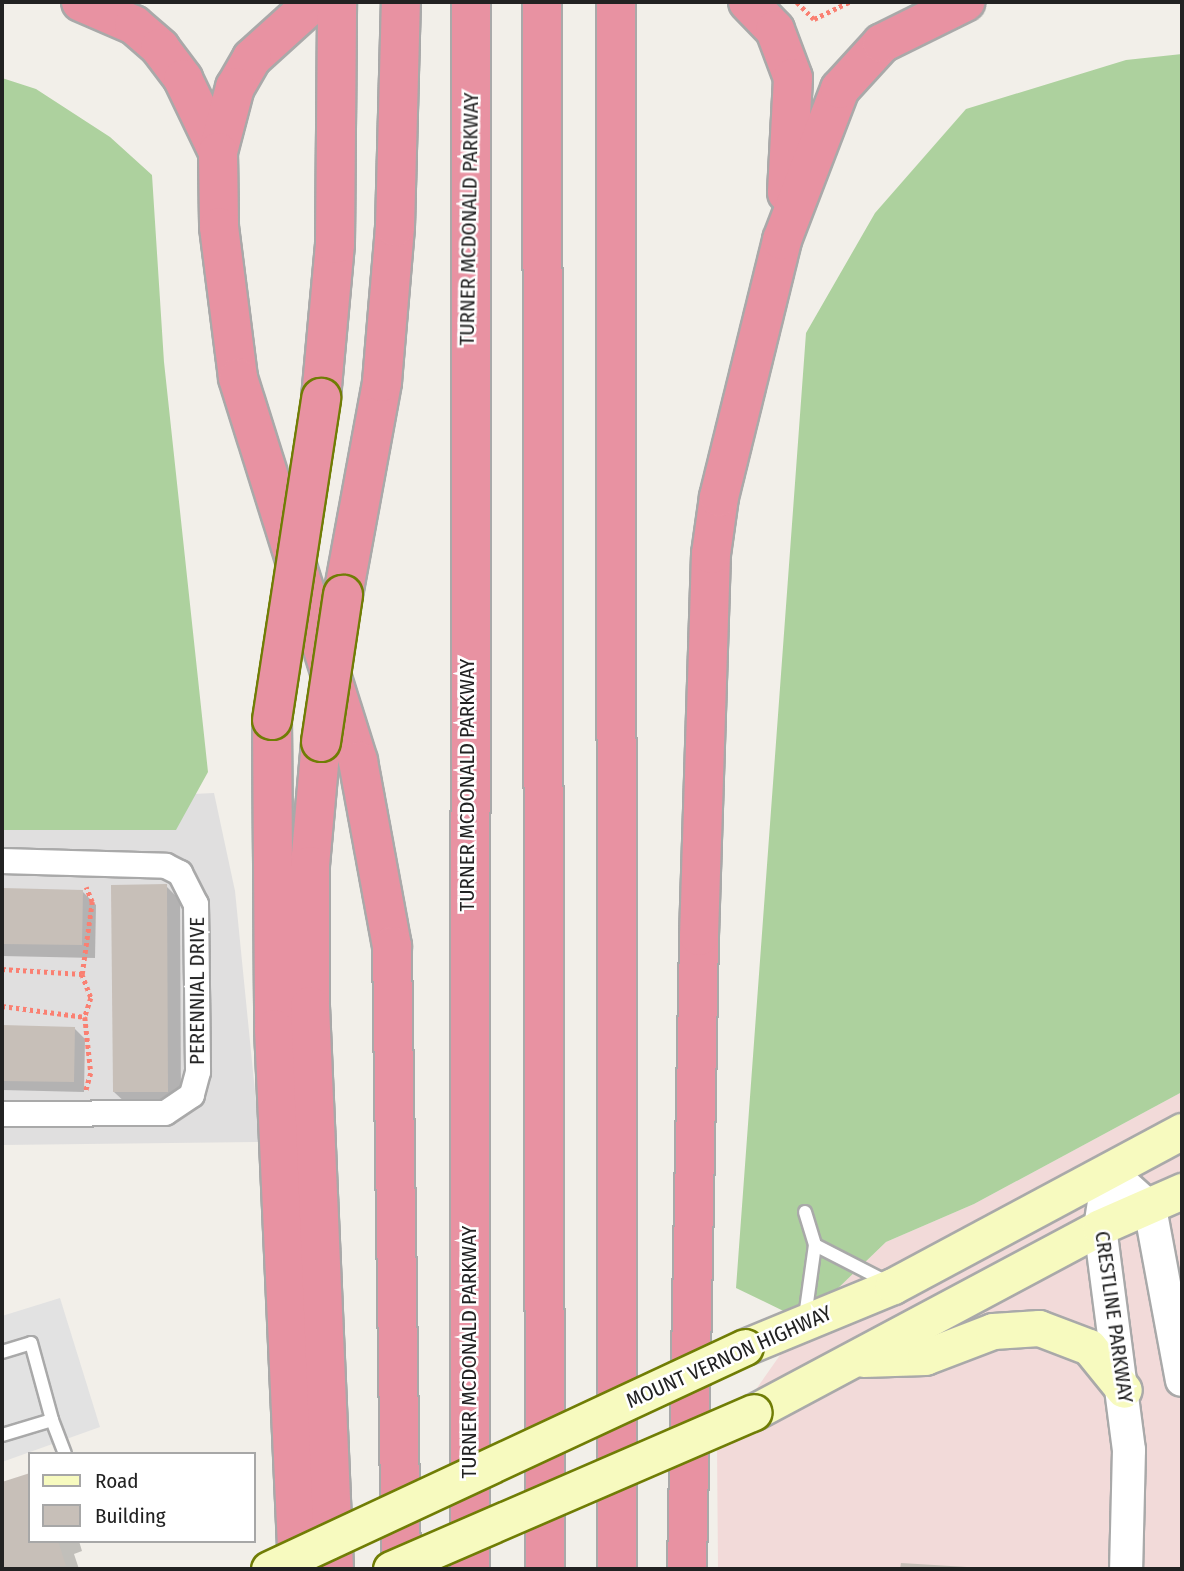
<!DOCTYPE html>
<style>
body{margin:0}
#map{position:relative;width:1184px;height:1571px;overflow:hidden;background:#f2efe9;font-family:"Fira Sans Condensed",sans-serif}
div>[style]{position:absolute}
.residential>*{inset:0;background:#e0dfdf}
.commercial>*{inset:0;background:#f2dad9}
.forest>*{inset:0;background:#add19e}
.parking>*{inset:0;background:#e2e2e2}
.shadow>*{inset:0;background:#0003}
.building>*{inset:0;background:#c7bfb8}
.path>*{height:4.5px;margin-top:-2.25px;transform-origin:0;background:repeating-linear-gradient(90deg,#fa8072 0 3.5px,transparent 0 7px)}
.roads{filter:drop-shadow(2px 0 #a9a9a9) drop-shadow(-2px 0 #a9a9a9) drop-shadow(0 2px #a9a9a9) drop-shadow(0 -2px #a9a9a9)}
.service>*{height:12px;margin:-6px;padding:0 6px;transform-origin:6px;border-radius:6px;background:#fff}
.minor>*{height:24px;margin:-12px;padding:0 12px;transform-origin:12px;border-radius:12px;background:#fff}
.tertiary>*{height:32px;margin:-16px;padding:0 16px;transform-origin:16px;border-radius:16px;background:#fff}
.secondary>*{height:35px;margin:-17.5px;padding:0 17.5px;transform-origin:17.5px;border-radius:17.5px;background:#f7fabf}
.motorway>*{height:38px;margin:-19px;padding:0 19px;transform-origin:19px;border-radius:19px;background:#e892a2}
.bridges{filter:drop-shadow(2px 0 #707d05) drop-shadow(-2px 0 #707d05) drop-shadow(0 2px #707d05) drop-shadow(0 -2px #707d05)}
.secondary-bridge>*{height:35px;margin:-17.5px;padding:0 17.5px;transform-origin:17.5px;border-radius:17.5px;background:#f7fabf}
.motorway-bridge>*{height:38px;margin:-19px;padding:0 19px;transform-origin:19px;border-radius:19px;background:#e892a2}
span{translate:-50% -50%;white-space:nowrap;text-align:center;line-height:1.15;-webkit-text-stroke:5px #fff;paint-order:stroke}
.street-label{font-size:21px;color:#222}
.frame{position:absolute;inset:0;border:4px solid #222;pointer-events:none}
.legend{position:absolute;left:28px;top:1452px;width:228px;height:91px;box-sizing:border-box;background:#fff;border:2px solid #a7a7a7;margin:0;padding:9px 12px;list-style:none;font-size:21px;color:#222}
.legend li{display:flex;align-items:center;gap:14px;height:35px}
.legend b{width:35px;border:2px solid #a7a7a7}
</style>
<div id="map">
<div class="residential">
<div style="clip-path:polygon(214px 793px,235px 891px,260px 1142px,2px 1145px,2px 803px)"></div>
</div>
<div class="commercial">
<div style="clip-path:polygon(1182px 1092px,1182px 1569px,718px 1569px,717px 1445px,804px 1321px,886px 1242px,974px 1204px)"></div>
</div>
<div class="forest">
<div style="clip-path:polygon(1182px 54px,1182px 1092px,974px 1204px,886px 1242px,804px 1321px,736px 1288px,806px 333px,875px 213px,966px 109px,1126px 60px)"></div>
<div style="clip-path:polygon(2px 78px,36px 89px,110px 137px,152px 175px,164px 362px,208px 772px,176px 830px,2px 830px)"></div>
</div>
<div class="parking">
<div style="clip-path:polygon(60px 1298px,100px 1427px,2px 1462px,2px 1316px)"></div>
</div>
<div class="shadow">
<div style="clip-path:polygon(166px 886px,180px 900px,181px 1105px,128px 1105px,114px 1092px)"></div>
<div style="clip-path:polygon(2px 890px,82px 891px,96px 905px,95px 958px,2px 956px)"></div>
<div style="clip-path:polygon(2px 1027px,75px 1029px,85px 1039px,84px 1092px,2px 1090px)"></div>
<div style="clip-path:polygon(30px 1474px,30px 1541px,79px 1541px,82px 1551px,74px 1554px,79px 1569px,2px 1569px,2px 1484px)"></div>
</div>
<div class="building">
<div style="clip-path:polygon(167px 884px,168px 1092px,113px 1092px,111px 885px)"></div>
<div style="clip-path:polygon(2px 888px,83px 890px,82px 945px,2px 944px)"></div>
<div style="clip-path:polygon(2px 1025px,75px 1027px,74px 1082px,2px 1081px)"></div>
<div style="clip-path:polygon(30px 1473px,30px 1541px,58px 1541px,66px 1566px,2px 1569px,2px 1482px)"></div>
<div style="clip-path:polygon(901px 1563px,967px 1567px,967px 1569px,900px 1569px)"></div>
</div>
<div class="path">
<div style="left:797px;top:2px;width:24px;rotate:45deg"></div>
<div style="left:814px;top:19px;width:39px;rotate:-26deg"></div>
<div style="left:2px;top:969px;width:80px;rotate:3.6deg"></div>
<div style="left:82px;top:974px;width:26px;rotate:69deg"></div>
<div style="left:91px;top:998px;width:20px;rotate:108deg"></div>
<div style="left:82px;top:974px;width:73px;rotate:-82.1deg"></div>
<div style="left:92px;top:902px;width:16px;rotate:-112deg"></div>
<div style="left:2px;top:1006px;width:84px;rotate:7.5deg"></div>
<div style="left:85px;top:1017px;width:56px;rotate:83.9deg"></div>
<div style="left:91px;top:1073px;width:19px;rotate:106deg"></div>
</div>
<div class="roads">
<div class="service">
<div style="left:805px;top:1212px;width:34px;rotate:73deg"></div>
<div style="left:805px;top:1317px;width:73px;rotate:-82.1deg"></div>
<div style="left:815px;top:1245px;width:81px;rotate:27.2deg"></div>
<div style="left:2px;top:1352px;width:30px;rotate:-17deg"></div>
<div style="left:31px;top:1343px;width:80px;rotate:74.7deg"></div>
<div style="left:52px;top:1420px;width:52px;rotate:163.3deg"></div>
<div style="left:52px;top:1420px;width:36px;rotate:69deg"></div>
</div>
<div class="minor">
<div style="left:2px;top:861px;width:164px;rotate:1.7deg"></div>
<div style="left:166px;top:866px;width:16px;rotate:27deg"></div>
<div style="left:180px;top:873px;width:35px;rotate:63deg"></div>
<div style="left:196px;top:904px;width:168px;rotate:89.3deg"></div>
<div style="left:198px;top:1072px;width:24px;rotate:105deg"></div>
<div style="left:192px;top:1095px;width:32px;rotate:146deg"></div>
<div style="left:165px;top:1113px;width:163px;rotate:179.6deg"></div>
</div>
<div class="tertiary">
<div style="left:1109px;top:1171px;width:57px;rotate:99.1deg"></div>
<div style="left:1100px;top:1227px;width:225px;rotate:82.6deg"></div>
<div style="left:1129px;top:1450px;width:119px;rotate:91.4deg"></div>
<div style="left:1109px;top:1171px;width:55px;rotate:42.1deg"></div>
<div style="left:1150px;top:1208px;width:175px;rotate:79.5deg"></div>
</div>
<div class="secondary">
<div style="left:745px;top:1347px;width:160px;rotate:-22.4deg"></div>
<div style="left:893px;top:1286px;width:328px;rotate:-28.2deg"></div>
<div style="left:863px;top:1359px;width:62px;rotate:-1.8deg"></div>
<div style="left:925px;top:1357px;width:73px;rotate:-20.9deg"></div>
<div style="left:993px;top:1331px;width:46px;rotate:-3.7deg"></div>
<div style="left:1039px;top:1328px;width:53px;rotate:20.8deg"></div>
<div style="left:1089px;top:1347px;width:55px;rotate:50.9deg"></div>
<div style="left:754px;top:1412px;width:392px;rotate:-28.1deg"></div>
<div style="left:1100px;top:1227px;width:90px;rotate:-23.7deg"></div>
</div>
<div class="motorway">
<div style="left:81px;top:2px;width:58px;rotate:23.5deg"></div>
<div style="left:134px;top:25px;width:35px;rotate:41deg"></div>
<div style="left:160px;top:48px;width:39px;rotate:53deg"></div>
<div style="left:183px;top:79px;width:81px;rotate:64.4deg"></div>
<div style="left:314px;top:2px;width:84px;rotate:137.9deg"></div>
<div style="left:252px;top:58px;width:34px;rotate:120deg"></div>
<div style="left:235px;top:87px;width:67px;rotate:104.7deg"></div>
<div style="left:218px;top:152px;width:75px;rotate:89.2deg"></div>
<div style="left:219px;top:227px;width:152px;rotate:82.8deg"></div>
<div style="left:238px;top:378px;width:401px;rotate:72.6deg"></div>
<div style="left:358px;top:761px;width:188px;rotate:79.6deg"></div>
<div style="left:392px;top:946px;width:623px;rotate:89.17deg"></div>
<div style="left:542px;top:2px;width:1567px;rotate:89.89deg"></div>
<div style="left:616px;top:2px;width:1567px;rotate:89.96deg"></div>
<div style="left:748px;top:2px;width:39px;rotate:46deg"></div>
<div style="left:775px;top:30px;width:51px;rotate:69.4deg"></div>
<div style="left:793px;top:78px;width:115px;rotate:93deg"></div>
<div style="left:321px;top:398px;width:155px;rotate:-84.8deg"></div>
<div style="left:335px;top:244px;width:242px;rotate:-89.5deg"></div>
<div style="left:343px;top:595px;width:217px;rotate:-79.6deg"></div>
<div style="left:382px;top:382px;width:156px;rotate:-85.2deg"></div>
<div style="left:395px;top:227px;width:225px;rotate:-88.5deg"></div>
<div style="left:272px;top:720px;width:309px;rotate:89.6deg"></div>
<div style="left:274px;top:1029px;width:541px;rotate:87.46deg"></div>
<div style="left:321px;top:742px;width:124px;rotate:95.1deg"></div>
<div style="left:310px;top:866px;width:140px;rotate:90deg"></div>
<div style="left:310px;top:1006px;width:564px;rotate:87.56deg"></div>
<div style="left:470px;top:1569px;width:1567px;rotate:-89.96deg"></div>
<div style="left:687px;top:1569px;width:633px;rotate:-88.91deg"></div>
<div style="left:699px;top:936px;width:382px;rotate:-88.2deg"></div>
<div style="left:711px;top:554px;width:58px;rotate:-82deg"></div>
<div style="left:719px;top:497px;width:265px;rotate:-76.2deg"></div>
<div style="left:782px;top:240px;width:162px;rotate:-69deg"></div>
<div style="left:840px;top:89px;width:62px;rotate:-47.6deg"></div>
<div style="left:882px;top:43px;width:93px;rotate:-26.3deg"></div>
</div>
</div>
<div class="bridges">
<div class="secondary-bridge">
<div style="left:269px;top:1569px;width:525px;rotate:-25deg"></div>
<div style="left:391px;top:1569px;width:395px;rotate:-23.4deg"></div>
</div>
<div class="motorway-bridge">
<div style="left:272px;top:720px;width:326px;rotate:-81.3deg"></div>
<div style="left:321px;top:742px;width:149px;rotate:-81.5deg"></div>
</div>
</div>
<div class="street-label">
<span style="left:469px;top:219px;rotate:-89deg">TURNER MCDONALD PARKWAY</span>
<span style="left:467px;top:785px;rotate:-90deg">TURNER MCDONALD PARKWAY</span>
<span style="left:197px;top:991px;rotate:-90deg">PERENNIAL DRIVE</span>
<span style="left:1114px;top:1317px;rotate:82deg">CRESTLINE PARKWAY</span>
<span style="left:469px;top:1352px;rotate:-90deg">TURNER MCDONALD PARKWAY</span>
<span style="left:729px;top:1357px;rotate:-24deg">MOUNT VERNON HIGHWAY</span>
</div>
<div class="frame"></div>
<ul class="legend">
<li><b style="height:9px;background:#f7fabf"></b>Road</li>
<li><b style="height:19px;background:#c7bfb8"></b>Building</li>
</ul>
</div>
